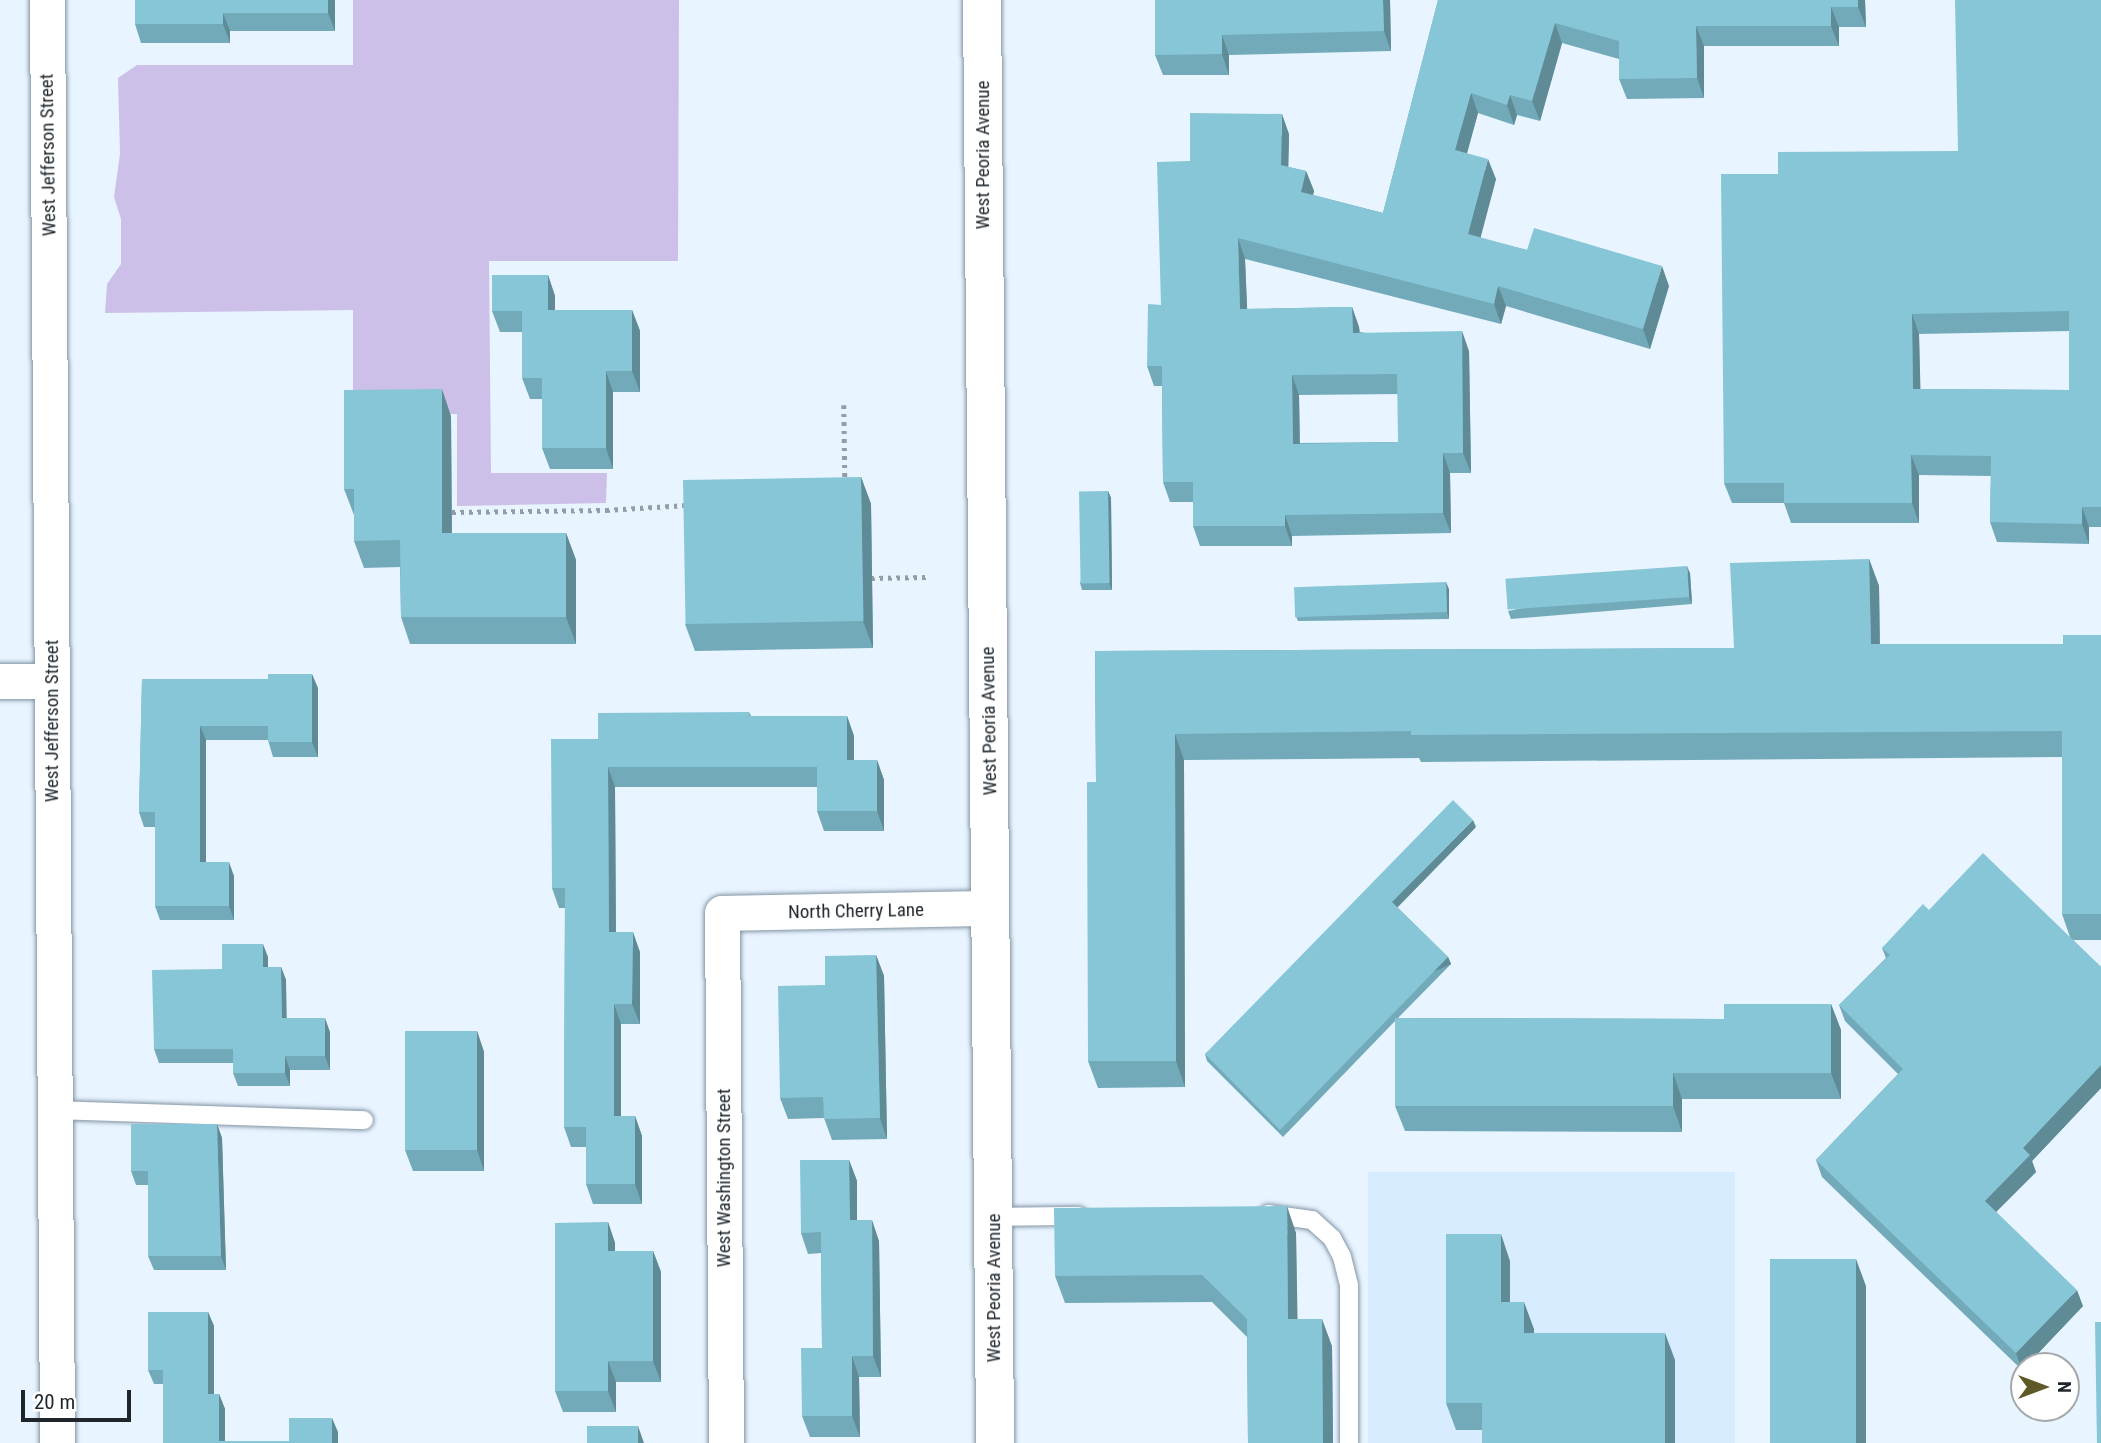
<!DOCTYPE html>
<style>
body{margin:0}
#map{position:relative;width:2101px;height:1443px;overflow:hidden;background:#e8f4ff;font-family:"Roboto Condensed",sans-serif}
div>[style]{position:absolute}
.built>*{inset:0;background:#d7ecff;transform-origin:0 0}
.green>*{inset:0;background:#cdc0e8}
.path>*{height:4.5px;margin-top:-2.25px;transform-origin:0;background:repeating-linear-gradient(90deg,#929da6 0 3.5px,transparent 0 8.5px)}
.roads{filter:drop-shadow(0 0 2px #8395a5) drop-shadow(0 0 2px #8395a5)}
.service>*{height:18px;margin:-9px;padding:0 9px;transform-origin:9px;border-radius:9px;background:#fff}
.minor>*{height:35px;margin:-17.5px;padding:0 17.5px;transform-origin:17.5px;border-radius:17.5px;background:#fff}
.primary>*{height:38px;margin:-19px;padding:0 19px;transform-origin:19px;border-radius:19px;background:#fff}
.wall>*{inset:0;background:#73aab9}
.shaded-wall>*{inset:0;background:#5e8b96;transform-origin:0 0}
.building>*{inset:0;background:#86c6d7;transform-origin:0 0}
span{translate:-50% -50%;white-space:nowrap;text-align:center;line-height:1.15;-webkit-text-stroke:6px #fff;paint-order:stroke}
.street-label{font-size:19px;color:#1e262c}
.north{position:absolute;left:2010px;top:1352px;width:70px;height:70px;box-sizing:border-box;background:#fff;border:2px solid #a5a8ab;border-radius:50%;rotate:90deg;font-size:19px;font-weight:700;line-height:28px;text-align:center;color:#1e262c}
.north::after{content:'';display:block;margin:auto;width:24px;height:32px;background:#5e5926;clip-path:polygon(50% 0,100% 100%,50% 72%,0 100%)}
.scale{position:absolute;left:21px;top:1390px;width:110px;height:32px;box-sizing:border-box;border:4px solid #1e262c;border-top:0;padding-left:9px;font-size:21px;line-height:24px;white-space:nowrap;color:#1e262c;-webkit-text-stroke:5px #fff;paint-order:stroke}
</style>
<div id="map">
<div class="built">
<div style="left:1368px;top:1172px;width:367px;height:271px"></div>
</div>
<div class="green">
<div style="clip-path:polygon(353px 0,679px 0,678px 261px,489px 261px,491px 473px,607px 473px,606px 503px,457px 506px,457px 414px,353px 414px,353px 310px,105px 313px,107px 284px,121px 264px,121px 219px,114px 197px,120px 154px,118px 78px,137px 65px,353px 65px)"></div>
</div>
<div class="path">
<div style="left:844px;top:405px;width:76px;rotate:89.2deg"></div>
<div style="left:452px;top:512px;width:154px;rotate:-0.7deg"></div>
<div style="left:606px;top:510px;width:81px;rotate:-3.5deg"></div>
<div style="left:871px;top:578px;width:57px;rotate:-1deg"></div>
</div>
<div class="roads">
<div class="service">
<div style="left:55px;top:1110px;width:309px;rotate:1.9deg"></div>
<div style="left:1268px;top:1214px;width:44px;rotate:7.8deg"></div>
<div style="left:1312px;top:1220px;width:27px;rotate:42deg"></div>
<div style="left:1332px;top:1238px;width:21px;rotate:62deg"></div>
<div style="left:1342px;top:1257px;width:29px;rotate:76deg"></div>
<div style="left:1349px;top:1285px;width:158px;rotate:90deg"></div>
<div style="left:994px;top:1217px;width:85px;rotate:-0.7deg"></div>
</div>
<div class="minor">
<div style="left:47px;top:0;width:1443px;rotate:89.6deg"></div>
<div style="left:0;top:681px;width:52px"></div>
<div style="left:726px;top:1443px;width:530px;rotate:-90.43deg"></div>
<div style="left:722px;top:913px;width:269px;rotate:-1.1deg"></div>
</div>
<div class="primary">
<div style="left:982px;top:0;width:1443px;rotate:89.48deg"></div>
</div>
</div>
<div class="wall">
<div style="clip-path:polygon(135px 0,335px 0,335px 31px,230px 31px,230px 43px,141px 43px,135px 24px)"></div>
<div style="clip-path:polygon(1155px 0,1390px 0,1391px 51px,1229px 55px,1229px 75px,1163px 75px,1155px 55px)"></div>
<div style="clip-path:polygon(evenodd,1438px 0,1865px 0,1866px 27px,1839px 27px,1839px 46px,1704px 46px,1704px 98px,1627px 99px,1619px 79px,1619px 59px,1562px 43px,1540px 121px,1517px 115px,1514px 125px,1478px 113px,1467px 154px,1496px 179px,1480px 238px,1669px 286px,1650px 349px,1506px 306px,1501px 324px,1245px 259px,1247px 309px,1352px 307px,1359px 327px,1360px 332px,1469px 351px,1471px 473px,1450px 473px,1451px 533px,1292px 536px,1292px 546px,1200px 546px,1193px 526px,1193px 502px,1170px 502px,1163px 482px,1162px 386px,1154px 386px,1147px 366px,1161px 305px,1190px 161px,1289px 134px,1288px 167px,1306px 171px,1314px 191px,1313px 195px,1383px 213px,1438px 0,1398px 394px,1398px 442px,1300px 443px,1299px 395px,1398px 394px)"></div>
<div style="clip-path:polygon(evenodd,2101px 0,2101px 527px,2089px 527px,2089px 544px,1997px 542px,1990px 522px,1991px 476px,1919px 475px,1919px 523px,1791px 523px,1784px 503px,1732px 503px,1724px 483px,1778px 174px,1958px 151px,2101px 0,2069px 331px,2069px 390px,1920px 389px,1919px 334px,2069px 331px)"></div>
<div style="clip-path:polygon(548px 275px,555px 296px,555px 310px,632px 310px,640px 331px,640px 392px,613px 392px,613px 469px,550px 469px,542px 448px,542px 399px,530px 399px,522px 378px,522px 332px,500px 332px,492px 311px)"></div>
<div style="clip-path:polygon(451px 416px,452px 533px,566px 533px,576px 560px,576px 644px,410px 644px,401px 617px,400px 567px,364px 568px,354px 541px,354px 515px,344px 489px)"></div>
<div style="clip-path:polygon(861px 477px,871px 504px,873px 648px,695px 651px,685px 624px)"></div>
<div style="clip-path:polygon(1108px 491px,1111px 498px,1112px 590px,1082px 590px,1080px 583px)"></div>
<div style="clip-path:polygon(1869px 559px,1879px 586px,1880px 644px,2063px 644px,2101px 635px,2101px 940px,2073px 940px,2101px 967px,2101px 1088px,2032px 1161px,2036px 1172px,1996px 1212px,2083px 1306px,2026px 1366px,2024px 1366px,2022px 1370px,1822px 1177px,1816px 1160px,1898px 1074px,1845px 1021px,1839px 1005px,1886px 958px,1882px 948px,1929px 910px,2070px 937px,2062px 914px,2062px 757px,1421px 762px,1419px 758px,1184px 760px,1185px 1087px,1098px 1088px,1088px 1061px,1096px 782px,1095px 651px,1734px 648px)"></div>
<div style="clip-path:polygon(1690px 573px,1692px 604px,1511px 619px,1508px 611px)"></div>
<div style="clip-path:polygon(1449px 589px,1449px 619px,1298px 621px,1295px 614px)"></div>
<div style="clip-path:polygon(142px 679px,318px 688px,318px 757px,273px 757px,268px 740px,206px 740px,206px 862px,234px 876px,234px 920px,160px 920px,155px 906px,155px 827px,144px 827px,139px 812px)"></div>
<div style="clip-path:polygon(749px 712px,751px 716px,847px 716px,854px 736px,854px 760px,877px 760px,884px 780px,884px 831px,824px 831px,817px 811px,817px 787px,615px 787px,616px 932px,640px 952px,640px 1024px,621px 1024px,621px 1116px,635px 1116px,642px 1136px,642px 1204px,593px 1204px,586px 1184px,586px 1147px,571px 1147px,564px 1127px,565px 908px,559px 908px,552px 888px,598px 739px)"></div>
<div style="clip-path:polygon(1476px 827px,1397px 907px,1448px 957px,1451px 964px,1398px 1018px,1724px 1019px,1831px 1004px,1841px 1030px,1841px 1099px,1682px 1099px,1682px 1132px,1405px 1131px,1395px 1106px,1395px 1021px,1283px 1137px,1207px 1061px,1205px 1054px)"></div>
<div style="clip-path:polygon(876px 955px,884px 976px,887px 1139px,832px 1140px,824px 1118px,788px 1119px,780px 1098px,825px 985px)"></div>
<div style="clip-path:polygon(268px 957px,268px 967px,281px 967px,286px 980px,286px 1018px,330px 1032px,330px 1070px,290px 1070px,290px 1086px,238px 1086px,233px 1073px,233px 1063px,159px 1063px,154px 1049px,222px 969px)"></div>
<div style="clip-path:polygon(477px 1031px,484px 1052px,484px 1171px,413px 1171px,405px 1150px)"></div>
<div style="clip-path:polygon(217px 1124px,222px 1138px,226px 1270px,154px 1270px,148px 1256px,148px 1185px,136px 1185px,131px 1171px)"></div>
<div style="clip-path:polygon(849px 1160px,857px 1181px,857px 1220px,879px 1241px,881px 1377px,859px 1377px,860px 1437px,810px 1437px,802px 1416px,822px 1348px,821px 1253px,808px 1254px,801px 1233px)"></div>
<div style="clip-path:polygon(608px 1222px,615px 1243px,615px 1251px,653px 1251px,661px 1272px,661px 1382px,616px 1382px,616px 1412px,563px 1412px,555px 1391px)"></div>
<div style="clip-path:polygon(1296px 1233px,1297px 1319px,1332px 1346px,1333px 1443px,1248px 1443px,1247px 1337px,1212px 1302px,1065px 1303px,1055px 1276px)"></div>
<div style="clip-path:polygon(1510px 1261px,1510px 1302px,1534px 1329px,1534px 1333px,1675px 1360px,1675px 1443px,1482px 1430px,1456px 1430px,1446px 1403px)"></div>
<div style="clip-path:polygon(208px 1312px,214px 1326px,214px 1394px,219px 1394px,225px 1409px,225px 1441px,289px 1441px,338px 1432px,338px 1443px,163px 1443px,163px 1384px,154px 1384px,148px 1370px)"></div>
</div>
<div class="shaded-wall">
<div style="clip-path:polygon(328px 0,335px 0,335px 31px,328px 13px)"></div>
<div style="clip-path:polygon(1383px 0,1390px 0,1391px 51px,1384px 31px)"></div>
<div style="clip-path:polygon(1858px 0,1865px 0,1866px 27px,1858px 7px)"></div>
<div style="clip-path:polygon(1831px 7px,1839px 27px,1839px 46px,1831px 26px)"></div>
<div style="clip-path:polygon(223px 13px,230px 31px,230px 43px,223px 24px)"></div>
<div style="clip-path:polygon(1555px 23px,1562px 43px,1540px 121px,1532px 101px)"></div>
<div style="clip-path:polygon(1696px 26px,1704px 46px,1704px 98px,1697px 78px)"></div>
<div style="clip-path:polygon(1222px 35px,1229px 55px,1229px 75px,1222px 54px)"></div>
<div style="clip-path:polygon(1471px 93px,1478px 113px,1462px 170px,1455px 150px)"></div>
<div style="clip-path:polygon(1510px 95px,1517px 115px,1514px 125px,1507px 105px)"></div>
<div style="clip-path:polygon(1282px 114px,1289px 134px,1288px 185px,1281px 165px)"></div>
<div style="clip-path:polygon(1488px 159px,1496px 179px,1476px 255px,1468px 234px)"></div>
<div style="clip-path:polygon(1306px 171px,1314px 191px,1308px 212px,1301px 192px)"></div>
<div style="clip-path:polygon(1238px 238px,1245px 259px,1248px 329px,1240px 309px)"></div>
<div style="clip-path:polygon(1662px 266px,1669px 286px,1650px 349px,1643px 329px)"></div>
<div style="clip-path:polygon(548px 275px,555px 296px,555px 331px,548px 310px)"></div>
<div style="clip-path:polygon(1498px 286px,1506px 306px,1501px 324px,1494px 304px)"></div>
<div style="clip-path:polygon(1352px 307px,1359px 327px,1360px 353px,1353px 333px)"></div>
<div style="clip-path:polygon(632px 310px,640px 331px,640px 392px,632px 371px)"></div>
<div style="clip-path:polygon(1912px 314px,1919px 334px,1921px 409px,1913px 389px)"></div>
<div style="clip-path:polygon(1462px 331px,1469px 351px,1471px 473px,1463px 453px)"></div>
<div style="clip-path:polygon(606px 371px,613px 392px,613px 469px,606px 448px)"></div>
<div style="clip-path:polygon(1292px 375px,1299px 395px,1300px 464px,1293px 444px)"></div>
<div style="clip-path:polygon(442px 389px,451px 416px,452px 560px,442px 533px)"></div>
<div style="clip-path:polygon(1443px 453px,1450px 473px,1451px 533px,1443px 513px)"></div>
<div style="clip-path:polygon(1911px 455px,1919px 475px,1919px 523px,1912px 503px)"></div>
<div style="clip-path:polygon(861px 477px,871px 504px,873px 648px,863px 621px)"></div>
<div style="clip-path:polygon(1108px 491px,1111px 498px,1112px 590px,1109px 583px)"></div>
<div style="clip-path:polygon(2082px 507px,2089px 527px,2089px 544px,2082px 524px)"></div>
<div style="clip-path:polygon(1285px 515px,1292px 536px,1292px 546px,1285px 526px)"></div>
<div style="clip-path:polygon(566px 533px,576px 560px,576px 644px,566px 617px)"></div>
<div style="clip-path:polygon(1869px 559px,1879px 586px,1880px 670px,1871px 644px)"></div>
<div style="clip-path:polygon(1687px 566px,1690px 573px,1692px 604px,1689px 597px)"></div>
<div style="clip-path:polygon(1446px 582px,1449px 589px,1449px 619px,1447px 612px)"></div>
<div style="clip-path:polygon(312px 674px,318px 688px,318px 757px,312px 742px)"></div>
<div style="clip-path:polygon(847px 716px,854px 736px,854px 780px,847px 760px)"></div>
<div style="clip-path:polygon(200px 726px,206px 740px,206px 876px,200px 862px)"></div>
<div style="clip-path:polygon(1175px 734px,1184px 760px,1185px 1087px,1176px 1061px)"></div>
<div style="clip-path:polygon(877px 760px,884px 780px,884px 831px,877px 811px)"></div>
<div style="clip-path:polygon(608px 767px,615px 787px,616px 952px,609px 932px)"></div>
<div style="clip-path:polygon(1473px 820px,1476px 827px,1395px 910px,1392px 902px)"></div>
<div style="clip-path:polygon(229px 862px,234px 876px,234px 920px,229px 906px)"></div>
<div style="clip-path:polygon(633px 932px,640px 952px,640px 1024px,632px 1004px)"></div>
<div style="clip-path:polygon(263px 944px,268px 957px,268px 980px,263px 967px)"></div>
<div style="clip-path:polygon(876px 955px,884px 976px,887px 1139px,880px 1118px)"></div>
<div style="left:1448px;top:957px;width:8px;height:241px;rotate:67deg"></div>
<div style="clip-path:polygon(281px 967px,286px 980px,287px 1032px,282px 1018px)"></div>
<div style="clip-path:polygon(614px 1004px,621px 1024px,621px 1135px,614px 1116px)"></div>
<div style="clip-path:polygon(1831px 1004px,1841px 1030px,1841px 1099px,1831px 1073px)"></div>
<div style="clip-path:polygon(325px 1018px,330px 1032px,330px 1070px,325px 1056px)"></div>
<div style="clip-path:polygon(477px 1031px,484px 1052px,484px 1171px,477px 1150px)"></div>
<div style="clip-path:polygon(285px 1056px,290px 1070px,290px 1086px,285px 1073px)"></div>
<div style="clip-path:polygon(2101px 1065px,2101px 1088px,2032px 1161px,2036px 1172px,1990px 1218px,1985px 1201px,2023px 1148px)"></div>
<div style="clip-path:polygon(1673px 1073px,1682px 1099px,1682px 1132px,1673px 1106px)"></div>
<div style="clip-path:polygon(635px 1116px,642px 1136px,642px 1204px,635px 1184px)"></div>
<div style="clip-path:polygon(217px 1124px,222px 1138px,226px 1270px,221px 1256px)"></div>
<div style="clip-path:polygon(849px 1160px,857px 1181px,857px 1241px,850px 1220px)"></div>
<div style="clip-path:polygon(1287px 1206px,1296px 1233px,1298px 1346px,1288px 1319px)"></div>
<div style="clip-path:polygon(872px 1220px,879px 1241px,881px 1377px,873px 1356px)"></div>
<div style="clip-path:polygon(608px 1222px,615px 1243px,615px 1272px,608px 1251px)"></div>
<div style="clip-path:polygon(1501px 1234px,1510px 1261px,1510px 1329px,1501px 1302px)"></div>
<div style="clip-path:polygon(653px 1251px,661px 1272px,661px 1382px,653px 1361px)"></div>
<div style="clip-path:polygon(1856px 1259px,1866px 1286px,1866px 1443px,1856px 1443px)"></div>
<div style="clip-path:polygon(2077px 1290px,2083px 1306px,2026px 1366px,2024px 1366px,2022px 1370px,2016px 1353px)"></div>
<div style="clip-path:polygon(1524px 1302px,1534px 1329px,1534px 1360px,1524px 1333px)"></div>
<div style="clip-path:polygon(208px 1312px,214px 1326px,214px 1409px,208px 1394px)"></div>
<div style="clip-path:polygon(1322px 1319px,1332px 1346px,1333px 1443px,1323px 1443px)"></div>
<div style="clip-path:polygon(1665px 1333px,1675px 1360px,1675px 1443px,1665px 1443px)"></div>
<div style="clip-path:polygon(852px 1356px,859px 1377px,860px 1437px,852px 1416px)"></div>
<div style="clip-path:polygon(608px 1361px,616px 1382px,616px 1412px,608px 1391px)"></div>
<div style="clip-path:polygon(219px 1394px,225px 1409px,225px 1443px,219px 1441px)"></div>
<div style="clip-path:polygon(332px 1418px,338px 1432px,338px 1443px,332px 1443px)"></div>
<div style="clip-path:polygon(638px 1426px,644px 1443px,638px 1443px)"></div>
</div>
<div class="building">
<div style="clip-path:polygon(135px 0,328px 0,328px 13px,223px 13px,223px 24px,135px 24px)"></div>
<div style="clip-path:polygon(1155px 0,1383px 0,1384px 31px,1222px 35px,1222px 54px,1155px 55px)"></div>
<div style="clip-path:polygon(evenodd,1438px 0,1858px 0,1858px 7px,1831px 7px,1831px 26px,1696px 26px,1697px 78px,1619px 79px,1619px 41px,1555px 23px,1532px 101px,1510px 95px,1507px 105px,1471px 93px,1455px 150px,1488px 159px,1468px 234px,1527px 250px,1534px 228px,1662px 266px,1643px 329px,1498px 286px,1494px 304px,1238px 238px,1240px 309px,1352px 307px,1353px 333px,1462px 331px,1463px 453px,1443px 453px,1443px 513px,1285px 515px,1285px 526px,1193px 526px,1193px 482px,1163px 482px,1162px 366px,1147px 366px,1148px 304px,1161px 305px,1157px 162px,1190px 161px,1190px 113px,1282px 114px,1281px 165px,1306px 171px,1301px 192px,1383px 213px,1438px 0,1397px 374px,1398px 442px,1293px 444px,1292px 375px,1397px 374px)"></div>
<div style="clip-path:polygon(evenodd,1955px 0,2101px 0,2101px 507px,2082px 507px,2082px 524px,1990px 522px,1991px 456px,1911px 455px,1912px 503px,1784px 503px,1784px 483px,1724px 483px,1721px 174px,1778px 174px,1778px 152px,1958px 151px,1955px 0,2069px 311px,2069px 390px,1913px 389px,1912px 314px,2069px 311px)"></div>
<div style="clip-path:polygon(492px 275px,548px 275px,548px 310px,632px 310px,632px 371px,606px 371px,606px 448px,542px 448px,542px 378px,522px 378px,522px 311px,492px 311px)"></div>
<div style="clip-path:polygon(442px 389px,442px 533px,566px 533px,566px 617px,401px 617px,400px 540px,354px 541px,354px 489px,344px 489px,344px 390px)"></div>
<div style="left:861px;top:477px;width:144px;height:178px;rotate:89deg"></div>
<div style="left:1108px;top:491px;width:92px;height:29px;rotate:89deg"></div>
<div style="clip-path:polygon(1869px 559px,1871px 644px,2063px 644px,2063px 635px,2101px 635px,2101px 914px,2062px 914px,2062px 731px,1411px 735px,1411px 731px,1175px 734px,1176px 1061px,1088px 1061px,1087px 782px,1096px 782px,1095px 651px,1734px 648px,1730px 563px)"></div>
<div style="left:1687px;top:566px;width:31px;height:182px;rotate:86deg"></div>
<div style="left:1446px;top:582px;width:30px;height:152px;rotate:88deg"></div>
<div style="clip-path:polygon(268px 674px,312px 674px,312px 742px,268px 742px,268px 726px,200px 726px,200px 862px,229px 862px,229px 906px,155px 906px,155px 812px,139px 812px,142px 679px,268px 679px)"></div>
<div style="clip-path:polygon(749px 712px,749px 716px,847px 716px,847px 760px,877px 760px,877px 811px,817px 811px,817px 767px,608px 767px,609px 932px,633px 932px,632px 1004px,614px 1004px,614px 1116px,635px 1116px,635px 1184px,586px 1184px,586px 1127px,564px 1127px,565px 888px,552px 888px,551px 739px,598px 739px,598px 713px)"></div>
<div style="clip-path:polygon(1453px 800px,1473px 820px,1392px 902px,1448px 957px,1280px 1130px,1205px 1054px)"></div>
<div style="clip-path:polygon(1983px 853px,2101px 967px,2101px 1065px,2023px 1148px,2030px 1155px,1985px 1201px,2077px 1290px,2016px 1353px,1816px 1160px,1903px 1069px,1839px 1005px,1890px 955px,1882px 948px,1923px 904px,1929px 910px)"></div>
<div style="clip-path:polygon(222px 944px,263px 944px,263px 967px,281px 967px,282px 1018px,325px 1018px,325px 1056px,285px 1056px,285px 1073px,233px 1073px,233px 1049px,154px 1049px,152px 970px,222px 969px)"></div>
<div style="clip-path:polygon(876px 955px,880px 1118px,824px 1119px,823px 1097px,780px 1098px,778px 986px,825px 985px,825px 956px)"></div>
<div style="clip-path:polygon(1724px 1004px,1831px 1004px,1831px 1073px,1673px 1073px,1673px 1106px,1395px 1106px,1395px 1018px,1724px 1019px)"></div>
<div style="left:405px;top:1031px;width:72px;height:119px"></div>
<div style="clip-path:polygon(131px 1124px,217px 1124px,221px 1256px,148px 1256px,148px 1171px,131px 1171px)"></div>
<div style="clip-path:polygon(800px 1160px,849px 1160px,850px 1220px,872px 1220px,873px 1356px,852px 1356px,852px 1416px,802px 1416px,801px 1348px,822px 1348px,821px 1232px,801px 1233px)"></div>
<div style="clip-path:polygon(1287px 1206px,1288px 1319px,1322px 1319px,1323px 1443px,1248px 1443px,1247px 1319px,1202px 1275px,1055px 1276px,1054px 1208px)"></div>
<div style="clip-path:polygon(608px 1222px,608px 1251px,653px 1251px,653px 1361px,608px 1361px,608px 1391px,555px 1391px,555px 1223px)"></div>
<div style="clip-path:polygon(1446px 1234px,1501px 1234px,1501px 1302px,1524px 1302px,1524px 1333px,1665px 1333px,1665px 1443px,1482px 1443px,1482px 1403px,1446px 1403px)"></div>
<div style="left:1770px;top:1259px;width:86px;height:184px"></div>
<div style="clip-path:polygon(148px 1312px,208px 1312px,208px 1394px,219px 1394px,219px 1441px,289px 1441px,289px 1418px,332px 1418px,332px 1443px,163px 1443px,163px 1370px,148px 1370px)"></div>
<div style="clip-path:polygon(2095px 1322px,2101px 1322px,2101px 1443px,2097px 1443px)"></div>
<div style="left:587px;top:1426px;width:51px;height:17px"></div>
</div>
<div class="street-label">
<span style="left:48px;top:155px;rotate:-91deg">West Jefferson Street</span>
<span style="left:983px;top:155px;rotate:-90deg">West Peoria Avenue</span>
<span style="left:52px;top:721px;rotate:-90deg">West Jefferson Street</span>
<span style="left:989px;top:721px;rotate:-91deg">West Peoria Avenue</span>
<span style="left:856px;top:911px;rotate:-1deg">North Cherry Lane</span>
<span style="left:724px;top:1178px;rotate:-90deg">West Washington Street</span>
<span style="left:994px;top:1288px;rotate:-90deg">West Peoria Avenue</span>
</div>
<div class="north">N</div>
<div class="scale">20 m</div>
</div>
